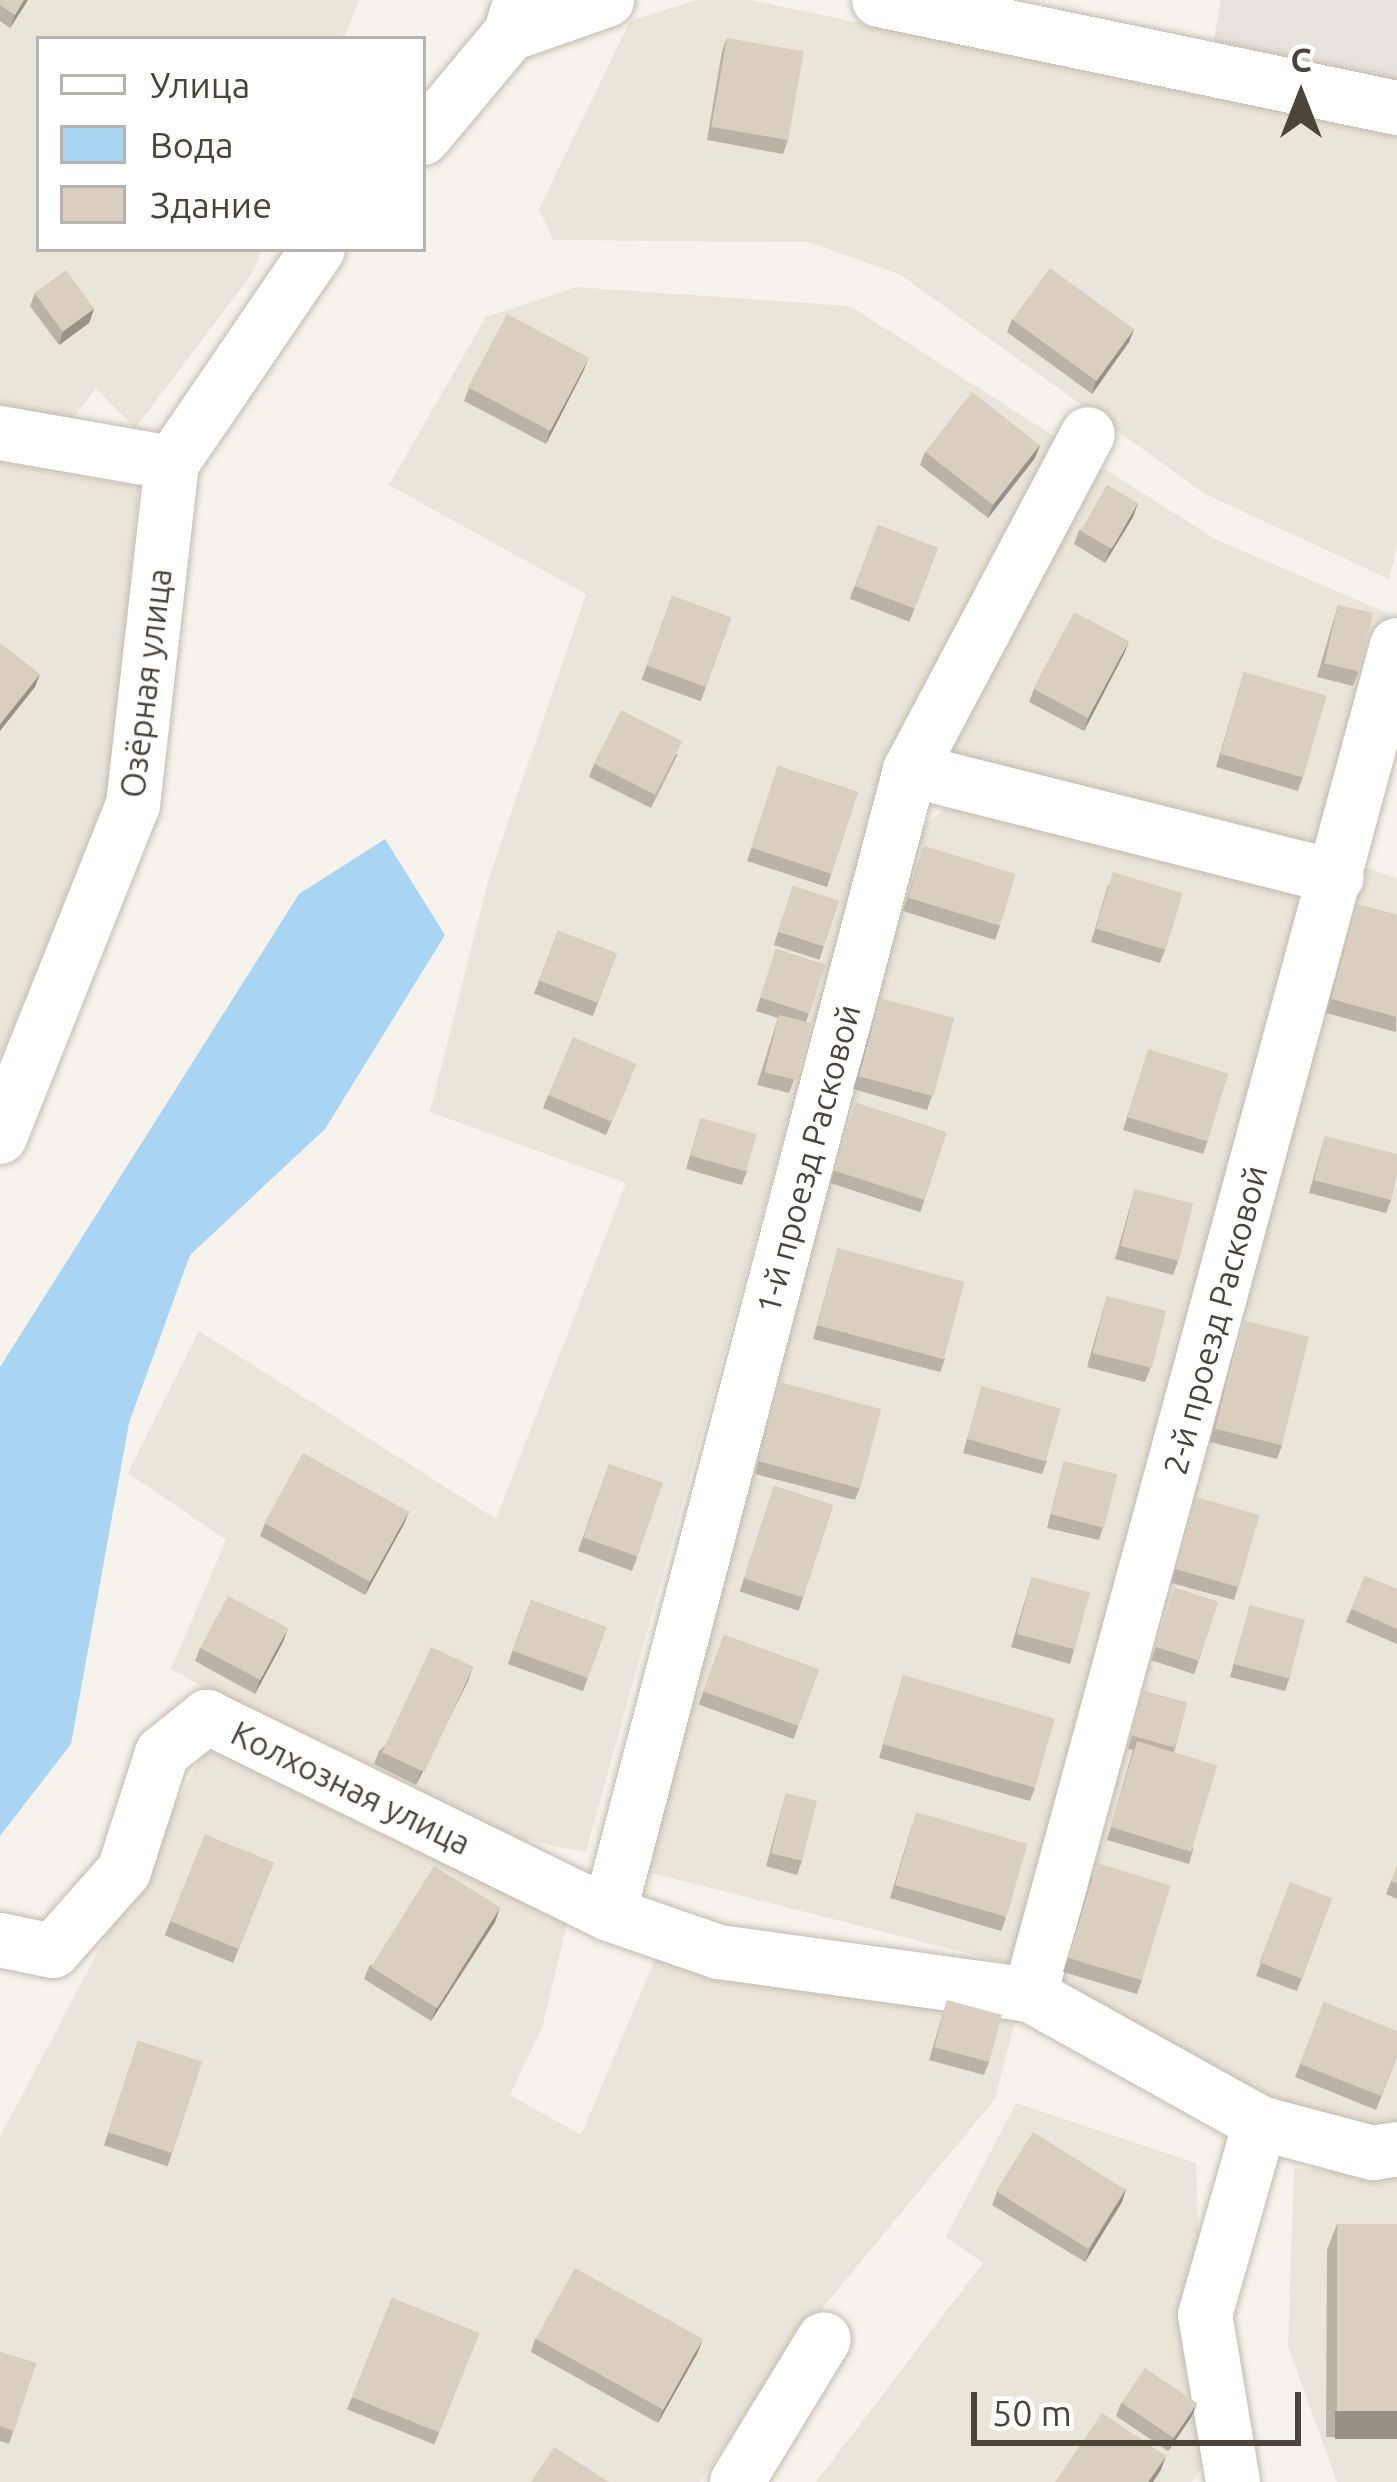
<!DOCTYPE html>
<meta charset="utf-8">
<style>
body{margin:0}
#map{position:relative;width:1397px;height:2482px;overflow:hidden;background:#f6f3ec;font-family:Ubuntu,sans-serif}
div>[style]{position:absolute}
.residential>*{inset:0;background:#eae5da}
.industrial>*{inset:0;background:#e6e2dd}
.water>*{inset:0;background:#a9d4f2}
.roads{filter:drop-shadow(0 0 3px #c2bbae) drop-shadow(0 0 3px #c2bbae)}
.minor>*{height:54px;margin:-27px;padding:0 27px;transform-origin:27px;border-radius:27px;background:#fff}
.wall>*{inset:0;background:#bab2a6;transform-origin:0 0}
.shaded-wall>*{inset:0;background:#979187;transform-origin:0 0}
.building>*{inset:0;background:#d8cfc1;transform-origin:0 0}
span{translate:-50% -50%;white-space:nowrap;text-align:center;line-height:1.15;-webkit-text-stroke:9px #fff;paint-order:stroke}
.street-label{font-size:33px;color:#4b4439}
.legend{position:absolute;left:36px;top:36px;width:390px;height:216px;box-sizing:border-box;background:#fff;border:3px solid #b7b4b0;margin:0;padding:15px 21px;list-style:none;font-size:36px;color:#4b4439}
.legend li{display:flex;align-items:center;gap:24px;height:60px}
.legend b{width:60px;border:3px solid #b7b4b0}
.north{position:absolute;left:1241px;top:36px;width:120px;height:120px;-webkit-text-stroke:9px #fff;paint-order:stroke;rotate:0deg;font-size:33px;font-weight:700;line-height:48px;text-align:center;color:#4b4439}
.north::after{content:'';display:block;margin:auto;width:42px;height:54px;background:#4b4439;clip-path:polygon(50% 0,100% 100%,50% 72%,0 100%)}
.scale{position:absolute;left:971px;top:2392px;width:330px;height:54px;box-sizing:border-box;border:6px solid #4b4439;border-top:0;padding-left:15px;font-size:36px;line-height:42px;white-space:nowrap;color:#4b4439;-webkit-text-stroke:9px #fff;paint-order:stroke}
</style>
<div id="map">
<div class="residential">
<div style="clip-path:polygon(0 0,359px 0,344px 39px,39px 39px,39px 249px,262px 249px,252px 274px,135px 428px,96px 388px,69px 423px,0 409px)"></div>
<div style="clip-path:polygon(696px 0,750px 0,1397px 134px,1397px 546px,1389px 579px,1205px 494px,901px 275px,809px 242px,553px 240px,539px 209px,630px 21px)"></div>
<div style="clip-path:polygon(576px 287px,850px 306px,1057px 438px,889px 757px,586px 1852px,447px 1825px,171px 1669px,226px 1540px,128px 1473px,199px 1331px,496px 1519px,626px 1183px,430px 1112px,488px 881px,586px 594px,389px 485px,486px 317px)"></div>
<div style="clip-path:polygon(1092px 461px,1215px 539px,1390px 614px,1329px 855px,940px 752px)"></div>
<div style="clip-path:polygon(0 462px,139px 486px,110px 804px,0 1057px)"></div>
<div style="clip-path:polygon(954px 802px,1316px 894px,1014px 1965px,636px 1869px,911px 835px)"></div>
<div style="clip-path:polygon(1354px 864px,1397px 878px,1397px 2122px,1334px 2128px,1051px 1987px)"></div>
<div style="clip-path:polygon(209px 1742px,569px 1915px,542px 2028px,510px 2095px,581px 2135px,658px 1952px,1017px 2013px,995px 2099px,787px 2351px,700px 2482px,0 2482px,0 2137px)"></div>
<div style="clip-path:polygon(1016px 2103px,1196px 2163px,1205px 2463px,1192px 2482px,816px 2482px,983px 2263px,946px 2237px)"></div>
<div style="clip-path:polygon(1294px 2168px,1397px 2175px,1397px 2482px,1337px 2482px,1288px 2346px)"></div>
</div>
<div class="industrial">
<div style="clip-path:polygon(1221px 0,1397px 0,1397px 87px,1212px 48px)"></div>
</div>
<div class="water">
<div style="clip-path:polygon(385px 839px,445px 935px,325px 1129px,190px 1255px,129px 1423px,71px 1744px,0 1836px,0 1367px,299px 894px)"></div>
</div>
<div class="roads">
<div class="minor">
<div style="left:879px;top:0;width:529px;rotate:11.78deg"></div>
<div style="left:510px;top:34px;width:103px;rotate:-19.3deg"></div>
<div style="left:423px;top:138px;width:136px;rotate:-50.1deg"></div>
<div style="left:510px;top:34px;width:36px;rotate:-72deg"></div>
<div style="left:0;top:433px;width:175px;rotate:9.9deg"></div>
<div style="left:910px;top:770px;width:440px;rotate:14.1deg"></div>
<div style="left:0;top:1137px;width:358px;rotate:-68.2deg"></div>
<div style="left:133px;top:805px;width:344px;rotate:-83.5deg"></div>
<div style="left:172px;top:463px;width:259px;rotate:-55.7deg"></div>
<div style="left:609px;top:1914px;width:1183px;rotate:-75.26deg"></div>
<div style="left:910px;top:770px;width:380px;rotate:-62.1deg"></div>
<div style="left:0;top:1940px;width:54px;rotate:11.7deg"></div>
<div style="left:53px;top:1951px;width:107px;rotate:-48.4deg"></div>
<div style="left:124px;top:1871px;width:124px;rotate:-72.1deg"></div>
<div style="left:162px;top:1753px;width:58px;rotate:-38.7deg"></div>
<div style="left:207px;top:1717px;width:448px;rotate:26.1deg"></div>
<div style="left:609px;top:1914px;width:116px;rotate:19.1deg"></div>
<div style="left:719px;top:1952px;width:314px;rotate:7.9deg"></div>
<div style="left:1030px;top:1995px;width:263px;rotate:29.1deg"></div>
<div style="left:1030px;top:1995px;width:1399px;rotate:-74.79deg"></div>
<div style="left:737px;top:2482px;width:167px;rotate:-58.7deg"></div>
<div style="left:1233px;top:2482px;width:169px;rotate:-99.5deg"></div>
<div style="left:1205px;top:2315px;width:200px;rotate:-74deg"></div>
<div style="left:1260px;top:2123px;width:117px;rotate:14.9deg"></div>
<div style="left:1373px;top:2153px;width:24px;rotate:-9deg"></div>
</div>
</div>
<div class="wall">
<div style="clip-path:polygon(0 0,28px 0,10px 28px,0 21px)"></div>
<div style="clip-path:polygon(727px 38px,788px 140px,783px 154px,707px 140px,722px 51px)"></div>
<div style="clip-path:polygon(35px 293px,94px 309px,89px 323px,59px 345px,30px 306px)"></div>
<div style="clip-path:polygon(1012px 319px,1134px 329px,1129px 342px,1092px 394px,1007px 332px)"></div>
<div style="clip-path:polygon(584px 370px,546px 444px,464px 401px,469px 388px)"></div>
<div style="clip-path:polygon(1040px 445px,1035px 458px,988px 518px,920px 465px,925px 452px)"></div>
<div style="clip-path:polygon(1138px 503px,1133px 517px,1105px 563px,1074px 544px,1079px 530px)"></div>
<div style="left:878px;top:525px;width:64px;height:79px;rotate:21deg"></div>
<div style="left:672px;top:596px;width:63px;height:89px;rotate:20deg"></div>
<div style="clip-path:polygon(1338px 605px,1358px 673px,1353px 686px,1317px 677px)"></div>
<div style="clip-path:polygon(1124px 654px,1084px 731px,1029px 702px,1034px 689px)"></div>
<div style="clip-path:polygon(1244px 672px,1303px 777px,1298px 791px,1216px 767px)"></div>
<div style="clip-path:polygon(678px 754px,651px 808px,589px 777px,594px 764px)"></div>
<div style="left:778px;top:766px;width:84px;height:100px;rotate:18deg"></div>
<div style="clip-path:polygon(924px 846px,1000px 926px,995px 940px,903px 911px)"></div>
<div style="clip-path:polygon(1108px 885px,1165px 950px,1160px 963px,1091px 942px)"></div>
<div style="left:793px;top:886px;width:48px;height:62px;rotate:18deg"></div>
<div style="clip-path:polygon(1357px 904px,1397px 915px,1396px 1032px,1326px 1013px)"></div>
<div style="left:558px;top:931px;width:63px;height:67px;rotate:21deg"></div>
<div style="clip-path:polygon(776px 949px,825px 965px,806px 1022px,794px 1080px,789px 1093px,757px 1085px,778px 1018px,756px 1011px)"></div>
<div style="clip-path:polygon(880px 998px,932px 1096px,927px 1110px,853px 1089px)"></div>
<div style="clip-path:polygon(1144px 1063px,1208px 1140px,1203px 1154px,1123px 1130px)"></div>
<div style="clip-path:polygon(631px 1077px,606px 1135px,543px 1108px,548px 1095px)"></div>
<div style="left:856px;top:1103px;width:95px;height:84px;rotate:18deg"></div>
<div style="clip-path:polygon(701px 1118px,747px 1171px,742px 1185px,686px 1169px)"></div>
<div style="clip-path:polygon(1325px 1136px,1391px 1200px,1386px 1213px,1309px 1193px)"></div>
<div style="clip-path:polygon(1135px 1189px,1178px 1262px,1173px 1275px,1115px 1259px)"></div>
<div style="clip-path:polygon(838px 1248px,945px 1359px,940px 1372px,813px 1339px)"></div>
<div style="clip-path:polygon(1107px 1296px,1150px 1369px,1145px 1382px,1087px 1367px)"></div>
<div style="clip-path:polygon(1242px 1320px,1282px 1446px,1277px 1459px,1210px 1442px)"></div>
<div style="clip-path:polygon(780px 1382px,860px 1487px,855px 1500px,755px 1474px)"></div>
<div style="clip-path:polygon(982px 1386px,1047px 1461px,1042px 1474px,963px 1453px)"></div>
<div style="clip-path:polygon(1064px 1461px,1103px 1527px,1099px 1540px,1047px 1528px)"></div>
<div style="clip-path:polygon(609px 1464px,637px 1558px,632px 1571px,578px 1551px)"></div>
<div style="left:774px;top:1486px;width:62px;height:111px;rotate:18deg"></div>
<div style="clip-path:polygon(1196px 1497px,1238px 1587px,1234px 1600px,1171px 1583px)"></div>
<div style="clip-path:polygon(409px 1511px,404px 1524px,365px 1595px,260px 1536px,265px 1523px)"></div>
<div style="clip-path:polygon(1365px 1576px,1397px 1589px,1397px 1644px,1346px 1622px)"></div>
<div style="clip-path:polygon(1032px 1577px,1074px 1650px,1070px 1664px,1011px 1647px)"></div>
<div style="left:1175px;top:1588px;width:45px;height:76px;rotate:18deg"></div>
<div style="left:531px;top:1600px;width:80px;height:68px;rotate:20deg"></div>
<div style="clip-path:polygon(1250px 1605px,1290px 1677px,1285px 1691px,1230px 1677px)"></div>
<div style="left:724px;top:1635px;width:101px;height:74px;rotate:20deg"></div>
<div style="clip-path:polygon(283px 1642px,255px 1694px,195px 1661px,200px 1648px)"></div>
<div style="clip-path:polygon(473px 1667px,416px 1785px,374px 1764px,379px 1751px)"></div>
<div style="clip-path:polygon(903px 1675px,1035px 1788px,1030px 1801px,879px 1758px)"></div>
<div style="clip-path:polygon(1144px 1691px,1187px 1703px,1174px 1752px,1193px 1850px,1189px 1864px,1107px 1840px,1133px 1750px,1128px 1749px)"></div>
<div style="clip-path:polygon(786px 1793px,802px 1861px,797px 1875px,766px 1866px)"></div>
<div style="clip-path:polygon(912px 1825px,1006px 1918px,1001px 1931px,890px 1898px)"></div>
<div style="left:205px;top:1835px;width:74px;height:108px;rotate:22deg"></div>
<div style="clip-path:polygon(1397px 1866px,1397px 1899px,1386px 1894px)"></div>
<div style="clip-path:polygon(1092px 1876px,1142px 1980px,1137px 1994px,1063px 1972px)"></div>
<div style="clip-path:polygon(1332px 1898px,1297px 1991px,1256px 1976px,1261px 1963px)"></div>
<div style="clip-path:polygon(495px 1922px,431px 2021px,364px 1979px,369px 1966px)"></div>
<div style="clip-path:polygon(947px 2000px,989px 2062px,984px 2075px,929px 2060px)"></div>
<div style="clip-path:polygon(1324px 2002px,1397px 2057px,1376px 2110px,1295px 2077px)"></div>
<div style="left:138px;top:2041px;width:67px;height:110px;rotate:18deg"></div>
<div style="clip-path:polygon(1126px 2189px,1122px 2202px,1085px 2262px,992px 2205px,997px 2192px)"></div>
<div style="clip-path:polygon(1337px 2224px,1397px 2437px,1326px 2437px,1327px 2250px)"></div>
<div style="left:392px;top:2298px;width:94px;height:120px;rotate:22deg"></div>
<div style="clip-path:polygon(535px 2339px,698px 2352px,658px 2423px,531px 2352px)"></div>
<div style="clip-path:polygon(0 2352px,36px 2363px,9px 2444px,0 2441px)"></div>
<div style="clip-path:polygon(1121px 2403px,1197px 2403px,1192px 2416px,1168px 2451px,1116px 2416px)"></div>
</div>
<div class="shaded-wall">
<div style="clip-path:polygon(24px 0,28px 0,10px 28px,15px 15px)"></div>
<div style="clip-path:polygon(94px 309px,89px 323px,59px 345px,63px 331px)"></div>
<div style="clip-path:polygon(1134px 329px,1129px 342px,1092px 394px,1096px 380px)"></div>
<div style="clip-path:polygon(589px 357px,584px 370px,546px 444px,550px 430px)"></div>
<div style="clip-path:polygon(1040px 445px,1035px 458px,988px 518px,993px 505px)"></div>
<div style="clip-path:polygon(1138px 503px,1133px 517px,1105px 563px,1110px 549px)"></div>
<div style="clip-path:polygon(1129px 641px,1124px 654px,1084px 731px,1088px 718px)"></div>
<div style="clip-path:polygon(40px 674px,35px 687px,0 731px,0 724px)"></div>
<div style="clip-path:polygon(409px 1511px,404px 1524px,365px 1595px,370px 1581px)"></div>
<div style="clip-path:polygon(288px 1628px,283px 1642px,255px 1694px,260px 1680px)"></div>
<div style="clip-path:polygon(473px 1667px,468px 1681px,416px 1785px,421px 1772px)"></div>
<div style="clip-path:polygon(500px 1908px,495px 1922px,431px 2021px,436px 2008px)"></div>
<div style="clip-path:polygon(1126px 2189px,1122px 2202px,1085px 2262px,1090px 2248px)"></div>
<div style="clip-path:polygon(703px 2339px,698px 2352px,658px 2423px,663px 2409px)"></div>
<div style="clip-path:polygon(1197px 2403px,1192px 2416px,1168px 2451px,1173px 2438px)"></div>
<div style="left:1335px;top:2411px;width:62px;height:28px"></div>
<div style="clip-path:polygon(1166px 2456px,1161px 2470px,1153px 2482px,1148px 2482px)"></div>
</div>
<div class="building">
<div style="clip-path:polygon(0 0,24px 0,15px 15px,0 5px)"></div>
<div style="left:727px;top:38px;width:78px;height:90px;rotate:10deg"></div>
<div style="left:1050px;top:268px;width:104px;height:64px;rotate:36deg"></div>
<div style="left:66px;top:270px;width:48px;height:39px;rotate:54deg"></div>
<div style="left:507px;top:314px;width:93px;height:83px;rotate:28deg"></div>
<div style="left:972px;top:392px;width:86px;height:76px;rotate:38deg"></div>
<div style="left:1107px;top:485px;width:36px;height:53px;rotate:30deg"></div>
<div style="left:878px;top:525px;width:64px;height:65px;rotate:21deg"></div>
<div style="left:672px;top:596px;width:63px;height:74px;rotate:20deg"></div>
<div style="left:1338px;top:605px;width:36px;height:60px;rotate:13deg"></div>
<div style="left:1074px;top:612px;width:62px;height:87px;rotate:28deg"></div>
<div style="clip-path:polygon(0 643px,40px 674px,0 724px)"></div>
<div style="left:1244px;top:672px;width:86px;height:85px;rotate:16deg"></div>
<div style="left:621px;top:710px;width:69px;height:60px;rotate:27deg"></div>
<div style="left:778px;top:766px;width:84px;height:86px;rotate:18deg"></div>
<div style="left:924px;top:846px;width:96px;height:54px;rotate:17deg"></div>
<div style="left:1113px;top:872px;width:73px;height:59px;rotate:17deg"></div>
<div style="left:793px;top:886px;width:48px;height:48px;rotate:18deg"></div>
<div style="clip-path:polygon(1357px 904px,1397px 915px,1397px 1017px,1331px 999px)"></div>
<div style="left:558px;top:931px;width:63px;height:53px;rotate:21deg"></div>
<div style="left:776px;top:949px;width:52px;height:51px;rotate:18deg"></div>
<div style="left:880px;top:998px;width:77px;height:81px;rotate:15deg"></div>
<div style="left:779px;top:1015px;width:33px;height:59px;rotate:14deg"></div>
<div style="left:573px;top:1037px;width:69px;height:63px;rotate:23deg"></div>
<div style="left:1148px;top:1049px;width:84px;height:71px;rotate:17deg"></div>
<div style="left:856px;top:1103px;width:95px;height:71px;rotate:18deg"></div>
<div style="left:701px;top:1118px;width:58px;height:39px;rotate:16deg"></div>
<div style="clip-path:polygon(1325px 1136px,1397px 1154px,1397px 1175px,1391px 1200px,1314px 1180px)"></div>
<div style="left:1135px;top:1189px;width:60px;height:59px;rotate:14deg"></div>
<div style="left:838px;top:1248px;width:131px;height:80px;rotate:15deg"></div>
<div style="left:1107px;top:1296px;width:61px;height:59px;rotate:14deg"></div>
<div style="left:1242px;top:1320px;width:69px;height:112px;rotate:14deg"></div>
<div style="left:780px;top:1382px;width:105px;height:82px;rotate:15deg"></div>
<div style="left:982px;top:1386px;width:82px;height:55px;rotate:16deg"></div>
<div style="left:303px;top:1453px;width:121px;height:80px;rotate:29deg"></div>
<div style="left:1064px;top:1461px;width:55px;height:55px;rotate:14deg"></div>
<div style="left:609px;top:1464px;width:57px;height:78px;rotate:19deg"></div>
<div style="left:774px;top:1486px;width:62px;height:97px;rotate:18deg"></div>
<div style="left:1196px;top:1497px;width:66px;height:75px;rotate:16deg"></div>
<div style="clip-path:polygon(1365px 1576px,1397px 1589px,1397px 1629px,1351px 1609px)"></div>
<div style="left:1032px;top:1577px;width:60px;height:59px;rotate:15deg"></div>
<div style="left:1175px;top:1588px;width:45px;height:62px;rotate:18deg"></div>
<div style="left:228px;top:1596px;width:68px;height:59px;rotate:28deg"></div>
<div style="left:531px;top:1600px;width:80px;height:54px;rotate:20deg"></div>
<div style="left:1250px;top:1605px;width:57px;height:61px;rotate:15deg"></div>
<div style="left:724px;top:1635px;width:101px;height:60px;rotate:20deg"></div>
<div style="left:431px;top:1647px;width:47px;height:116px;rotate:25deg"></div>
<div style="left:903px;top:1675px;width:158px;height:72px;rotate:16deg"></div>
<div style="left:1144px;top:1691px;width:45px;height:46px;rotate:16deg"></div>
<div style="left:1137px;top:1741px;width:84px;height:90px;rotate:17deg"></div>
<div style="left:786px;top:1793px;width:32px;height:62px;rotate:14deg"></div>
<div style="left:916px;top:1812px;width:116px;height:76px;rotate:16deg"></div>
<div style="left:205px;top:1835px;width:74px;height:93px;rotate:22deg"></div>
<div style="left:1097px;top:1863px;width:77px;height:99px;rotate:17deg"></div>
<div style="left:434px;top:1866px;width:78px;height:119px;rotate:32deg"></div>
<div style="clip-path:polygon(1397px 1866px,1397px 1883px,1391px 1881px)"></div>
<div style="left:1290px;top:1882px;width:45px;height:86px;rotate:21deg"></div>
<div style="left:947px;top:2000px;width:57px;height:49px;rotate:15deg"></div>
<div style="clip-path:polygon(1324px 2002px,1397px 2031px,1397px 2056px,1381px 2096px,1300px 2064px)"></div>
<div style="left:138px;top:2041px;width:67px;height:96px;rotate:18deg"></div>
<div style="left:1033px;top:2132px;width:109px;height:70px;rotate:32deg"></div>
<div style="left:1337px;top:2224px;width:60px;height:187px"></div>
<div style="left:575px;top:2268px;width:146px;height:81px;rotate:29deg"></div>
<div style="left:392px;top:2298px;width:94px;height:107px;rotate:22deg"></div>
<div style="clip-path:polygon(0 2352px,36px 2363px,14px 2431px,0 2426px)"></div>
<div style="left:1145px;top:2368px;width:63px;height:42px;rotate:34deg"></div>
<div style="clip-path:polygon(1102px 2413px,1166px 2456px,1148px 2482px,1055px 2482px)"></div>
<div style="clip-path:polygon(554px 2447px,609px 2482px,531px 2482px)"></div>
</div>
<div class="street-label">
<span style="left:146px;top:683px;rotate:-83deg">Озёрная улица</span>
<span style="left:808px;top:1159px;rotate:-75deg">1-й проезд Расковой</span>
<span style="left:1215px;top:1320px;rotate:-75deg">2-й проезд Расковой</span>
<span style="left:351px;top:1788px;rotate:26deg">Колхозная улица</span>
</div>
<ul class="legend">
<li><b style="height:15px;background:#fff"></b>Улица</li>
<li><b style="height:33px;background:#a9d4f2"></b>Вода</li>
<li><b style="height:33px;background:#d8cfc1"></b>Здание</li>
</ul>
<div class="north">С</div>
<div class="scale">50 m</div>
</div>
